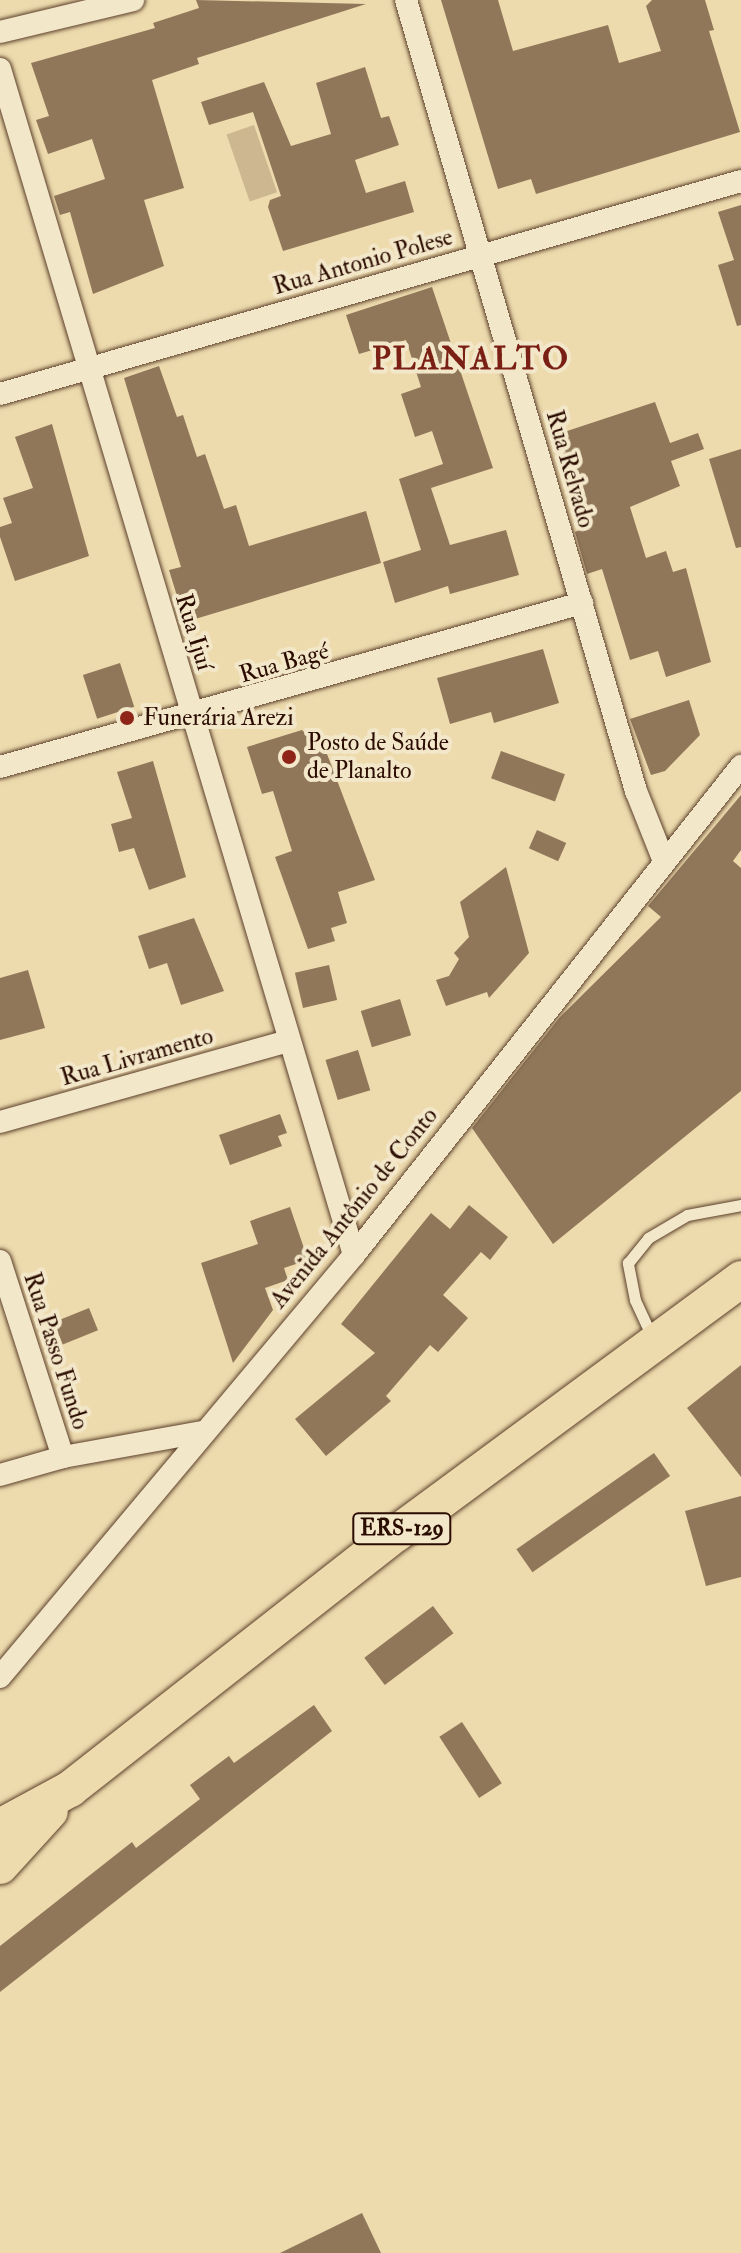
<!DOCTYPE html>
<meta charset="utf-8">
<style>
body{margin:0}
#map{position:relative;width:741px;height:2253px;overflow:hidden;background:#eddaad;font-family:"IM FELL Double Pica",serif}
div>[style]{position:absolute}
.green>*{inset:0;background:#ccb790;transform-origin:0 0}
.building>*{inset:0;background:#90775a;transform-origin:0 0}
.roads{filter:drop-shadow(0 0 2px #5c402b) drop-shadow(0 0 2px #5c402b)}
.lane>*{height:11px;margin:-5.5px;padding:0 5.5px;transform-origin:5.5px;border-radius:5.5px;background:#f3e7ca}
.street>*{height:22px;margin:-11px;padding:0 11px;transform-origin:11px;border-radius:11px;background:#f3e7ca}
.primary>*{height:36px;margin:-18px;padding:0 18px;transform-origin:18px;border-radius:18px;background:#eddaad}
.dots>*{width:22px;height:22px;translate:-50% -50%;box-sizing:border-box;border:4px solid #f3e7ca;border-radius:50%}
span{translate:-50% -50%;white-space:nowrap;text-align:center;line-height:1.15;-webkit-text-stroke:8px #f3e7ca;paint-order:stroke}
.shield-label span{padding:2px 6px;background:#f3e7ca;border:2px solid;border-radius:6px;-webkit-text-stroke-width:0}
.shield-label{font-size:22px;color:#2b0c00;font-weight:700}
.street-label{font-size:24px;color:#2b0c00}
.poi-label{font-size:24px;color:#2b0c00}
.left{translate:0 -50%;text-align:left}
.district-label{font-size:32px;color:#7a1f14;font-weight:700;letter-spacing:2px}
</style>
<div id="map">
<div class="green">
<div style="left:254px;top:125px;width:71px;height:29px;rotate:71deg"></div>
</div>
<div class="building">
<div style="clip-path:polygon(196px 0,366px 4px,197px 58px,199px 64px,152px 80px,184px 188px,144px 200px,164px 266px,93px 294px,70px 212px,60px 215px,54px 196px,105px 179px,92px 139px,48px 154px,36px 120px,49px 116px,31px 63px,155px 28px,153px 23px,199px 8px)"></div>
<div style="clip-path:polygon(441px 0,498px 0,513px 51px,608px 25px,619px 63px,661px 51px,646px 6px,652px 0,705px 0,714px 30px,709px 31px,740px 132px,536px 194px,531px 179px,498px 189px)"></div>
<div style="clip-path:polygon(365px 67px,381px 118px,389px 116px,399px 145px,355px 160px,366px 193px,405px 181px,414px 212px,283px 251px,268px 207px,270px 200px,281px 196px,253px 112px,209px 125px,201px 102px,264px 82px,291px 146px,331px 134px,316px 83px)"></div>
<div style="clip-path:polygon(741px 205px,741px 325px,737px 326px,718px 265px,734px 260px,718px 212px)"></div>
<div style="clip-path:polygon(432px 287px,493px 468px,431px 488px,450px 545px,506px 530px,519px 575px,450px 594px,448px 586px,395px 603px,383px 562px,421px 550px,399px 479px,443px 464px,432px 431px,415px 437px,401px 394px,421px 387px,406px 340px,359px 354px,346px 315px)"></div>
<div style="clip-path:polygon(159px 366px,177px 417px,183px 415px,197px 457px,205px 454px,224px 509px,236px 505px,249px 546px,366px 511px,381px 563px,185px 622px,169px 570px,181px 567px,124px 378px)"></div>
<div style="clip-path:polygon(655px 402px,670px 443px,698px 433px,704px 449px,671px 461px,680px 486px,630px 507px,646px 558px,666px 551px,673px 572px,686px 568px,711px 662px,666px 677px,658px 651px,630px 660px,602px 569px,587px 574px,575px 532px,585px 528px,558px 434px)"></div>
<div style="clip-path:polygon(52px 424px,89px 556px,15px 581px,0 537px,0 527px,12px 523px,3px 498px,33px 488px,15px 437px)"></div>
<div style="clip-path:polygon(741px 449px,741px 547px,736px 548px,709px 459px)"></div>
<div style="clip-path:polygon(543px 649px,559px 703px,494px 723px,491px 712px,450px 724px,437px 678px)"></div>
<div style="left:120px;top:663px;width:46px;height:39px;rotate:72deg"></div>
<div style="clip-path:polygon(689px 700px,700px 735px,665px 771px,651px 775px,630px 719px)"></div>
<div style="clip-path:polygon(302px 730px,308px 736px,319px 733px,375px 880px,338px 892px,347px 923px,331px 928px,335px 941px,308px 949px,275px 857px,292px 851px,273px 791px,262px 794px,247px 747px)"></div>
<div style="left:501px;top:751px;width:68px;height:29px;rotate:20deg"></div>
<div style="clip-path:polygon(153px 761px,186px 877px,149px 890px,134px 848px,119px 852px,111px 824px,132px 818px,117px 772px)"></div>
<div style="clip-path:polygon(741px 795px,741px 850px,733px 861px,741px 868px,741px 1091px,553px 1244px,472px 1128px,560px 1017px,661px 917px,648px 906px)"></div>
<div style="left:537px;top:830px;width:32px;height:20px;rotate:24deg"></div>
<div style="clip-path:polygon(506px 867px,529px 953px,489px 998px,487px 992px,446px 1006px,436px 980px,449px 976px,459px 959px,454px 953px,469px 937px,460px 902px)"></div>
<div style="clip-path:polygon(194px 918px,224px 991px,181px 1005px,167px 963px,149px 969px,138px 936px)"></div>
<div style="left:329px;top:965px;width:36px;height:35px;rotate:77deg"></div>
<div style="clip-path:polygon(28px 970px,45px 1028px,0 1040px,0 978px)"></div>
<div style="left:400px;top:999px;width:38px;height:41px;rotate:73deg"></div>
<div style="left:358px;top:1050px;width:42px;height:34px;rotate:73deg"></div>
<div style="clip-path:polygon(280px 1114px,287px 1133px,278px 1136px,282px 1146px,230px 1165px,219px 1135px)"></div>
<div style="clip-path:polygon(469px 1205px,508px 1237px,490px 1260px,481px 1252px,443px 1295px,468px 1318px,438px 1352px,430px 1345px,386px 1396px,391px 1401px,326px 1456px,295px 1419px,375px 1353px,341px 1324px,431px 1213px,450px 1229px)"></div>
<div style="clip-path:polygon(290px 1207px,308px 1260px,284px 1268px,288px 1280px,265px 1288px,273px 1310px,233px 1363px,201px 1263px,258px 1244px,250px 1221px)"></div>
<div style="left:89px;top:1308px;width:24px;height:38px;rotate:68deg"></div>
<div style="clip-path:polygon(741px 1365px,741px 1477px,687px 1408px)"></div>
<div style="left:654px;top:1453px;width:28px;height:168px;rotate:55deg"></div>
<div style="clip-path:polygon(741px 1496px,741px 1577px,706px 1586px,685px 1511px)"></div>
<div style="left:433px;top:1606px;width:34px;height:86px;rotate:53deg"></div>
<div style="clip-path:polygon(314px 1705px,332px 1731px,0 1992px,0 1946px,132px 1842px,136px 1848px,200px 1799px,190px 1785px,229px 1756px,234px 1763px)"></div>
<div style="left:462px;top:1722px;width:73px;height:27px;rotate:57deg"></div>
<div style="clip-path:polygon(362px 2213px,381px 2253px,280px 2253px)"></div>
</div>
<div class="roads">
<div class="lane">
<div style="left:653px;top:1339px;width:43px;rotate:-114.8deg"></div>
<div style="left:635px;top:1300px;width:38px;rotate:-101deg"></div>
<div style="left:628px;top:1263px;width:32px;rotate:-51deg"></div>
<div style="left:648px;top:1238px;width:45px;rotate:-30.5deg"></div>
<div style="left:687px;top:1215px;width:55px;rotate:-10.5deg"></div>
</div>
<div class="street">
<div style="left:406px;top:0;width:824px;rotate:73.79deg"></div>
<div style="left:636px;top:791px;width:73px;rotate:68.3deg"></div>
<div style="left:0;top:32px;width:137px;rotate:-13.5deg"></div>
<div style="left:0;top:69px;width:1238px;rotate:73.38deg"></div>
<div style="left:0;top:394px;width:771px;rotate:-16.04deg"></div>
<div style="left:0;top:767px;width:605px;rotate:-15.74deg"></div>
<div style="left:0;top:1122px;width:299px;rotate:-15.7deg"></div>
<div style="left:0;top:1261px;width:206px;rotate:72.2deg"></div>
<div style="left:0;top:1475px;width:66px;rotate:-15.9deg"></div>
<div style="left:63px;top:1457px;width:141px;rotate:-10.2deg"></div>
<div style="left:0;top:1677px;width:551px;rotate:-50.01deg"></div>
<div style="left:354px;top:1255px;width:624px;rotate:-51.64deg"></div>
</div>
<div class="primary">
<div style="left:0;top:1827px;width:80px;rotate:-28.5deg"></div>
<div style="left:70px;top:1789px;width:415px;rotate:-38.1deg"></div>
<div style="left:397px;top:1533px;width:428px;rotate:-36.4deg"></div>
<div style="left:0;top:1866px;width:74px;rotate:-47.7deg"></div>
</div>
</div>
<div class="dots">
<div style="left:127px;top:718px;background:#8f2418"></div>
<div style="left:289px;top:757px;background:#8f2418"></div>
</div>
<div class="shield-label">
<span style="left:402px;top:1529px">ERS-129</span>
</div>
<div class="street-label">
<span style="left:363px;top:262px;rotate:-16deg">Rua Antonio Polese</span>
<span style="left:570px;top:469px;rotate:74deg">Rua Relvado</span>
<span style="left:194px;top:632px;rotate:73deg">Rua Ijuí</span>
<span style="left:284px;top:663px;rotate:-16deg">Rua Bagé</span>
<span style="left:137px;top:1057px;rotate:-16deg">Rua Livramento</span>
<span style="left:354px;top:1208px;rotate:-51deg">Avenida Antônio de Conto</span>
<span style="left:56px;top:1351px;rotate:72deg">Rua Passo Fundo</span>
</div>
<div class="poi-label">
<span class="left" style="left:143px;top:718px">Funerária Arezi</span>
<span class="left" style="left:307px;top:757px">Posto de Saúde<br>de Planalto</span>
</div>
<div class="district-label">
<span style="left:471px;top:359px">PLANALTO</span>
</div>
</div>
